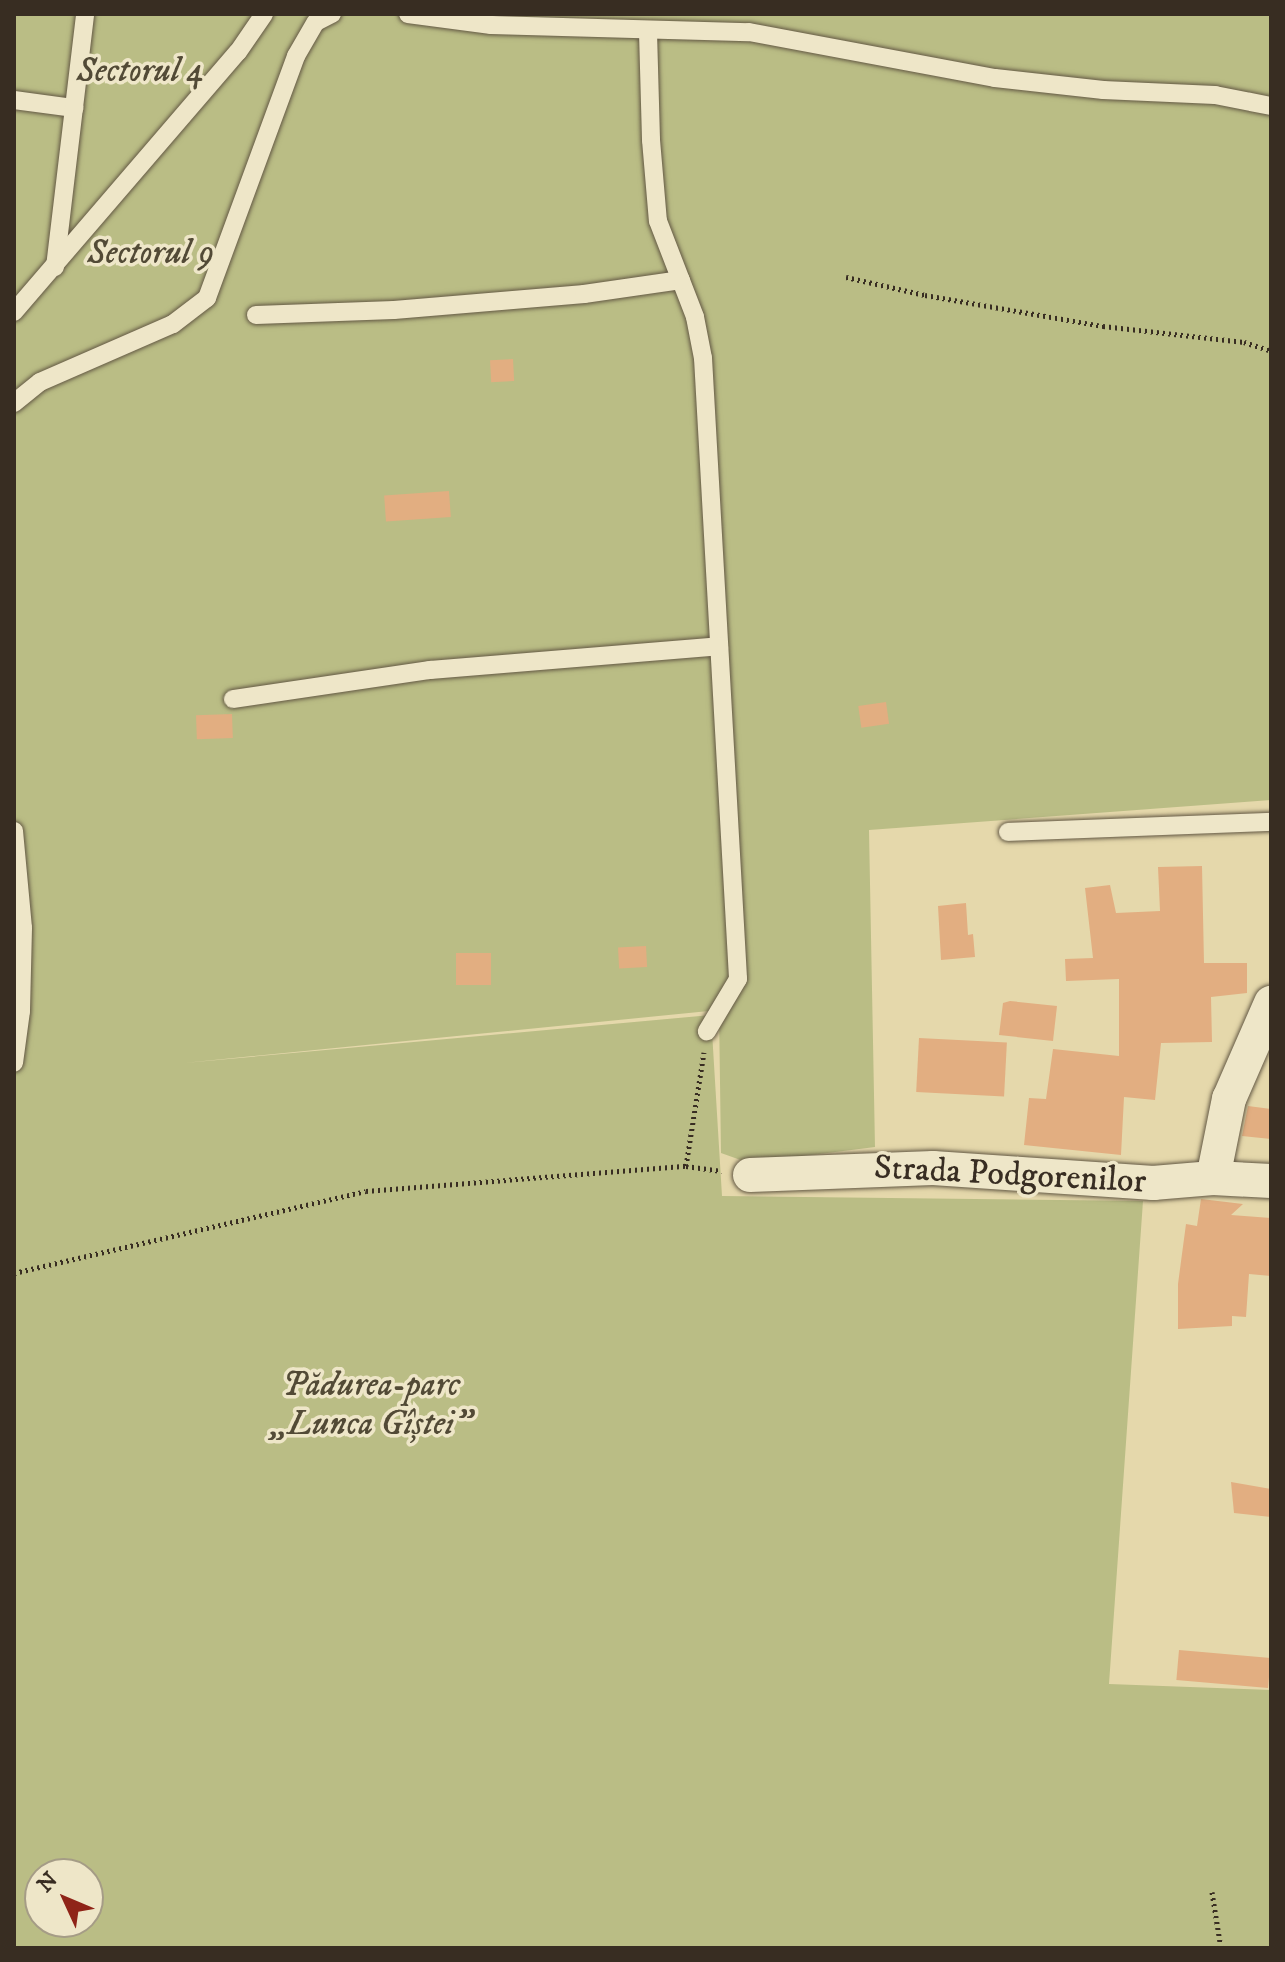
<!DOCTYPE html>
<meta charset="utf-8">
<style>
body{margin:0}
#map{position:relative;width:1285px;height:1962px;overflow:hidden;background:#e5d8ab;font-family:"IM FELL DW Pica",serif}
div>[style]{position:absolute}
.green>*{inset:0;background:#babd85}
.building>*{inset:0;background:#e2ae81;transform-origin:0 0}
.path>*{height:5px;margin-top:-2.5px;transform-origin:0;background:repeating-linear-gradient(90deg,#382d22 0 2px,transparent 0 6px)}
.roads{filter:drop-shadow(0 0 2px #635844) drop-shadow(0 0 2px #635844)}
.service>*{height:18px;margin:-9px;padding:0 9px;transform-origin:9px;border-radius:9px;background:#eee6c8}
.minor>*{height:34px;margin:-17px;padding:0 17px;transform-origin:17px;border-radius:17px;background:#eee6c8}
span{translate:-50% -50%;white-space:nowrap;text-align:center;line-height:1.15;-webkit-text-stroke:7px #eee6c8;paint-order:stroke}
.park-label{font-size:34px;color:#524a36;font-style:italic}
.street-label{font-size:34px;color:#382d22}
.frame{position:absolute;inset:0;border:16px solid #382d22;pointer-events:none}
.north{position:absolute;left:24px;top:1858px;width:80px;height:80px;box-sizing:border-box;background:#eee6c8;border:2px solid #a59c86;border-radius:50%;rotate:314deg;font-size:22px;font-weight:700;line-height:32px;text-align:center;color:#382d22}
.north::after{content:'';display:block;margin:auto;width:28px;height:36px;background:#8f2418;clip-path:polygon(50% 0,100% 100%,50% 72%,0 100%)}
</style>
<div id="map">
<div class="green">
<div style="clip-path:polygon(evenodd,14px 14px,1271px 14px,1271px 800px,869px 830px,875px 1147px,749px 1163px,721px 1153px,719px 1010px,184px 1063px,711px 1015px,722px 1196px,1143px 1201px,1109px 1684px,1271px 1690px,1271px 1948px,14px 1948px,14px 14px,40px 1874px,88px 1874px,88px 1922px,40px 1922px,40px 1874px)"></div>
</div>
<div class="building">
<div style="left:513px;top:359px;width:22px;height:23px;rotate:87deg"></div>
<div style="left:449px;top:491px;width:26px;height:65px;rotate:86deg"></div>
<div style="left:886px;top:702px;width:22px;height:28px;rotate:82deg"></div>
<div style="left:232px;top:714px;width:24px;height:36px;rotate:88deg"></div>
<div style="clip-path:polygon(1202px 866px,1204px 963px,1247px 963px,1247px 993px,1211px 997px,1212px 1042px,1161px 1043px,1155px 1100px,1124px 1097px,1121px 1155px,1024px 1145px,1029px 1098px,1046px 1099px,1053px 1049px,1119px 1056px,1119px 979px,1066px 981px,1065px 959px,1093px 958px,1085px 888px,1110px 885px,1116px 913px,1160px 911px,1158px 867px)"></div>
<div style="clip-path:polygon(966px 903px,968px 935px,973px 934px,975px 957px,941px 960px,938px 906px)"></div>
<div style="left:646px;top:946px;width:21px;height:28px;rotate:87deg"></div>
<div style="left:491px;top:953px;width:32px;height:35px;rotate:90deg"></div>
<div style="clip-path:polygon(1010px 1001px,1057px 1006px,1053px 1041px,999px 1035px,1003px 1003px)"></div>
<div style="left:919px;top:1038px;width:88px;height:54px;rotate:3deg"></div>
<div style="clip-path:polygon(1248px 1106px,1271px 1109px,1271px 1139px,1242px 1136px)"></div>
<div style="clip-path:polygon(1201px 1199px,1243px 1204px,1231px 1215px,1271px 1218px,1271px 1276px,1249px 1274px,1246px 1317px,1232px 1316px,1232px 1326px,1178px 1329px,1178px 1284px,1186px 1224px,1197px 1226px)"></div>
<div style="clip-path:polygon(1231px 1482px,1271px 1489px,1271px 1517px,1234px 1513px)"></div>
<div style="left:1179px;top:1650px;width:92px;height:30px;rotate:5deg"></div>
</div>
<div class="path">
<div style="left:846px;top:277px;width:81px;rotate:12.8deg"></div>
<div style="left:925px;top:295px;width:181px;rotate:9.9deg"></div>
<div style="left:1103px;top:326px;width:142px;rotate:6.5deg"></div>
<div style="left:1244px;top:342px;width:28px;rotate:18deg"></div>
<div style="left:686px;top:1166px;width:115px;rotate:-81deg"></div>
<div style="left:14px;top:1273px;width:361px;rotate:-13.1deg"></div>
<div style="left:366px;top:1191px;width:321px;rotate:-4.5deg"></div>
<div style="left:686px;top:1166px;width:36px;rotate:8deg"></div>
<div style="left:1212px;top:1892px;width:57px;rotate:80.9deg"></div>
</div>
<div class="roads">
<div class="service">
<div style="left:408px;top:14px;width:84px;rotate:7.5deg"></div>
<div style="left:491px;top:25px;width:258px;rotate:1.6deg"></div>
<div style="left:749px;top:32px;width:250px;rotate:10.6deg"></div>
<div style="left:995px;top:78px;width:109px;rotate:6.3deg"></div>
<div style="left:1103px;top:90px;width:112px;rotate:2.6deg"></div>
<div style="left:1215px;top:95px;width:57px;rotate:11.1deg"></div>
<div style="left:648px;top:32px;width:108px;rotate:88.4deg"></div>
<div style="left:651px;top:140px;width:81px;rotate:85.1deg"></div>
<div style="left:658px;top:221px;width:103px;rotate:68.9deg"></div>
<div style="left:695px;top:317px;width:42px;rotate:79deg"></div>
<div style="left:703px;top:358px;width:622px;rotate:86.77deg"></div>
<div style="left:738px;top:979px;width:61px;rotate:120.8deg"></div>
<div style="left:14px;top:100px;width:61px;rotate:7.6deg"></div>
<div style="left:55px;top:267px;width:255px;rotate:-83.2deg"></div>
<div style="left:14px;top:312px;width:343px;rotate:-49.3deg"></div>
<div style="left:238px;top:52px;width:46px;rotate:-55.6deg"></div>
<div style="left:256px;top:315px;width:138px;rotate:-2.1deg"></div>
<div style="left:394px;top:310px;width:191px;rotate:-4.8deg"></div>
<div style="left:584px;top:294px;width:98px;rotate:-8.2deg"></div>
<div style="left:14px;top:403px;width:33px;rotate:-39deg"></div>
<div style="left:40px;top:382px;width:145px;rotate:-23.6deg"></div>
<div style="left:173px;top:324px;width:43px;rotate:-37.4deg"></div>
<div style="left:207px;top:298px;width:258px;rotate:-69.8deg"></div>
<div style="left:296px;top:56px;width:39px;rotate:-60deg"></div>
<div style="left:316px;top:22px;width:18px;rotate:-27deg"></div>
<div style="left:233px;top:699px;width:199px;rotate:-8.4deg"></div>
<div style="left:430px;top:670px;width:290px;rotate:-4.7deg"></div>
<div style="left:14px;top:831px;width:97px;rotate:84.7deg"></div>
<div style="left:23px;top:928px;width:83px;rotate:91.4deg"></div>
<div style="left:21px;top:1011px;width:52px;rotate:97.7deg"></div>
<div style="left:1008px;top:832px;width:263px;rotate:-2.2deg"></div>
</div>
<div class="minor">
<div style="left:750px;top:1175px;width:183px;rotate:-2.2deg"></div>
<div style="left:933px;top:1168px;width:221px;rotate:3.9deg"></div>
<div style="left:1153px;top:1183px;width:60px;rotate:-4.8deg"></div>
<div style="left:1213px;top:1178px;width:58px;rotate:3deg"></div>
<div style="left:1213px;top:1178px;width:81px;rotate:-78.6deg"></div>
<div style="left:1229px;top:1099px;width:105px;rotate:-66.4deg"></div>
</div>
</div>
<div class="park-label">
<span style="left:140px;top:72px">Sectorul 4</span>
<span style="left:151px;top:254px">Sectorul 9</span>
<span style="left:371px;top:1405px">Pădurea-parc<br>„Lunca Gîștei”</span>
</div>
<div class="street-label">
<span style="left:1010px;top:1175px;rotate:3deg">Strada Podgorenilor</span>
</div>
<div class="frame"></div>
<div class="north">N</div>
</div>
